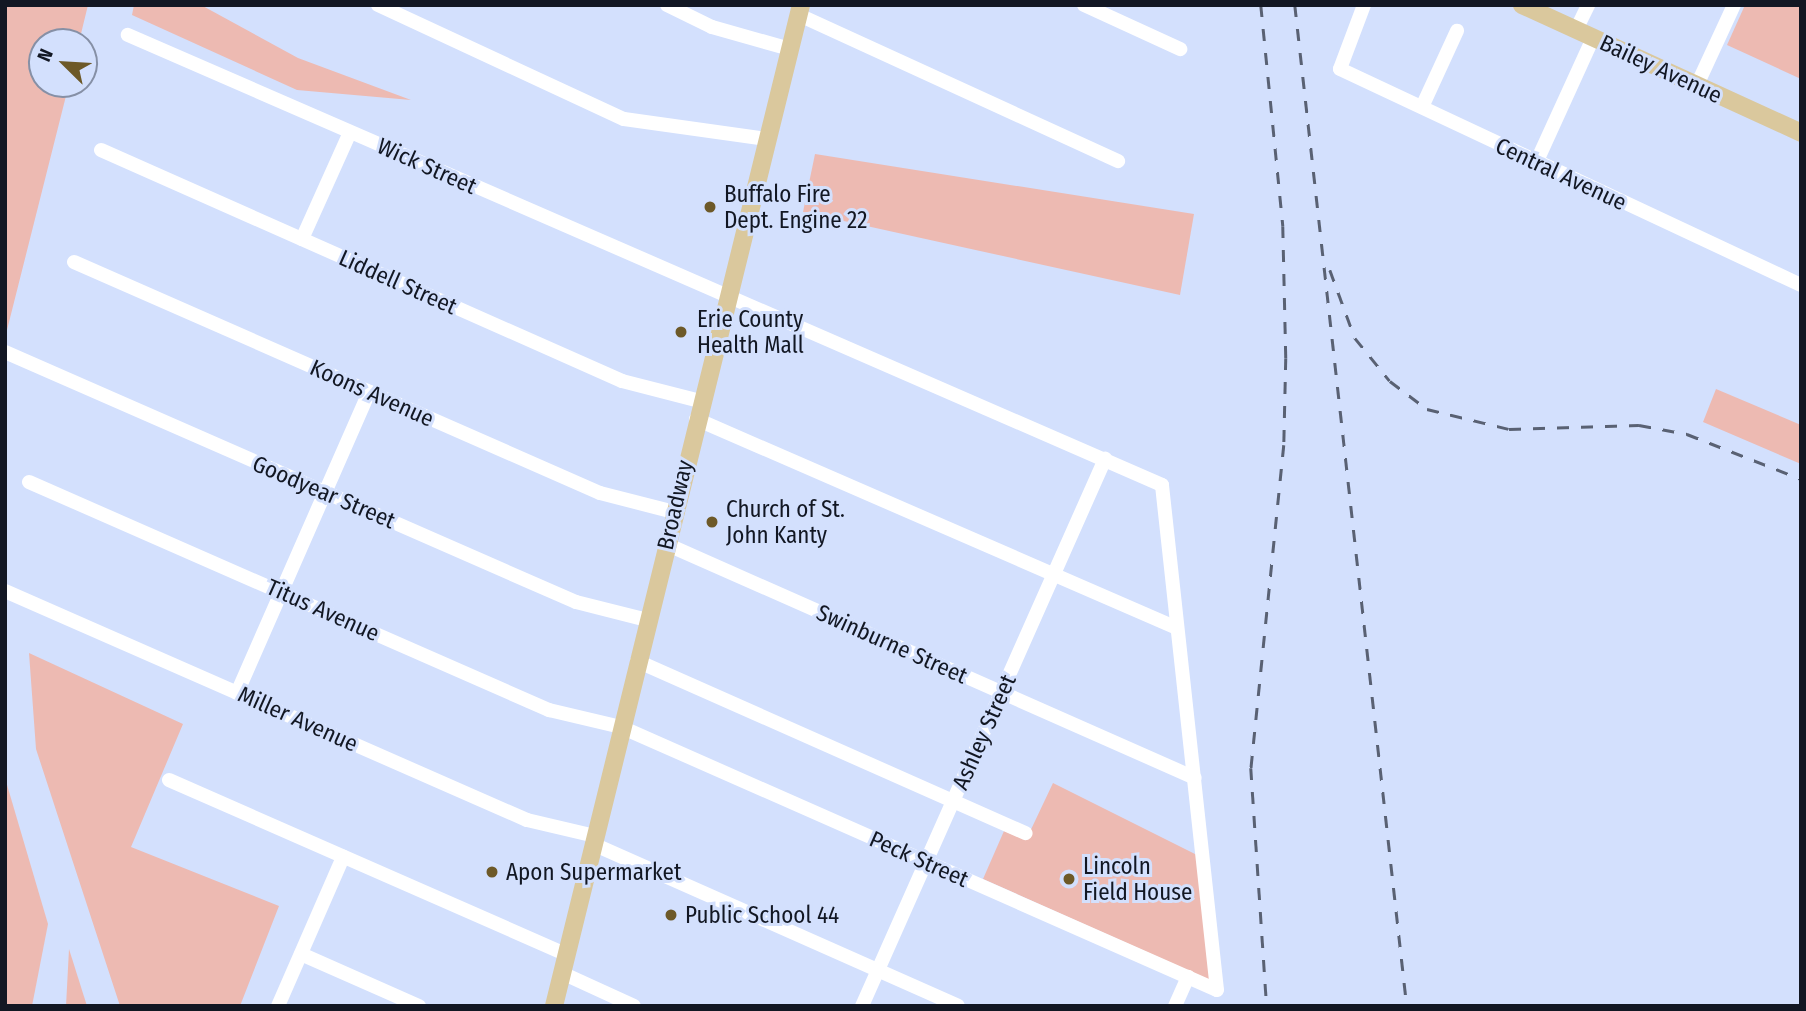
<!DOCTYPE html>
<style>
body{margin:0}
#map{position:relative;width:1806px;height:1011px;overflow:hidden;background:#d3e0fd;font-family:"Fira Sans Condensed",sans-serif}
div>[style]{position:absolute}
.green>*{inset:0;background:#edbab2}
.minor>*{height:14px;margin:-7px;padding:0 7px;transform-origin:7px;border-radius:7px;background:#fff}
.major>*{height:18px;margin:-9px;padding:0 9px;transform-origin:9px;border-radius:9px;background:#dac89d}
.rail>*{height:2.5px;margin-top:-1.25px;transform-origin:0;background:repeating-linear-gradient(90deg,#596173 0 12px,transparent 0 24px)}
.dots>*{width:19px;height:19px;translate:-50% -50%;box-sizing:border-box;border:4px solid #d3e0fd;border-radius:50%}
span{translate:-50% -50%;white-space:nowrap;text-align:center;line-height:1.15;-webkit-text-stroke:6px #d3e0fd;paint-order:stroke}
.street-label{font-size:23px;color:#121723}
.poi-label{font-size:23px;color:#121723}
.left{translate:0 -50%;text-align:left}
.frame{position:absolute;inset:0;border:7px solid #121723;pointer-events:none}
.north{position:absolute;left:28px;top:28px;width:70px;height:70px;box-sizing:border-box;background:#d3e0fd;border:2px solid #8690a6;border-radius:50%;rotate:294deg;font-size:19px;font-weight:700;line-height:28px;text-align:center;color:#121723}
.north::after{content:'';display:block;margin:auto;width:24px;height:32px;background:#6d5928;clip-path:polygon(50% 0,100% 100%,50% 72%,0 100%)}
</style>
<div id="map">
<div class="green">
<div style="clip-path:polygon(5px 5px,88px 5px,79px 42px,42px 42px,42px 84px,69px 84px,5px 338px)"></div>
<div style="clip-path:polygon(134px 5px,201px 5px,298px 58px,411px 100px,297px 90px,132px 15px)"></div>
<div style="clip-path:polygon(1745px 5px,1801px 5px,1801px 79px,1727px 45px)"></div>
<div style="clip-path:polygon(815px 154px,1194px 214px,1180px 295px,803px 212px)"></div>
<div style="clip-path:polygon(1716px 389px,1801px 425px,1801px 464px,1703px 422px)"></div>
<div style="clip-path:polygon(29px 653px,183px 724px,131px 847px,279px 906px,240px 1006px,120px 1006px,36px 749px)"></div>
<div style="clip-path:polygon(5px 778px,48px 924px,32px 1006px,5px 1006px)"></div>
<div style="clip-path:polygon(1053px 783px,1197px 855px,1212px 981px,983px 879px,1004px 831px,1026px 840px)"></div>
<div style="clip-path:polygon(69px 949px,87px 1006px,66px 1006px)"></div>
</div>
<div class="minor">
<div style="left:378px;top:5px;width:271px;rotate:24.9deg"></div>
<div style="left:624px;top:119px;width:144px;rotate:8deg"></div>
<div style="left:667px;top:5px;width:50px;rotate:26.1deg"></div>
<div style="left:712px;top:27px;width:81px;rotate:15.8deg"></div>
<div style="left:1084px;top:5px;width:106px;rotate:24.6deg"></div>
<div style="left:1364px;top:5px;width:68px;rotate:110.6deg"></div>
<div style="left:1340px;top:69px;width:509px;rotate:25.11deg"></div>
<div style="left:799px;top:15px;width:351px;rotate:24.6deg"></div>
<div style="left:1576px;top:30px;width:28px;rotate:-64deg"></div>
<div style="left:1697px;top:85px;width:88px;rotate:-65.2deg"></div>
<div style="left:1422px;top:107px;width:84px;rotate:-65.3deg"></div>
<div style="left:101px;top:150px;width:570px;rotate:23.91deg"></div>
<div style="left:622px;top:381px;width:81px;rotate:14.4deg"></div>
<div style="left:1536px;top:163px;width:137px;rotate:-65.5deg"></div>
<div style="left:302px;top:239px;width:117px;rotate:-65.8deg"></div>
<div style="left:74px;top:262px;width:574px;rotate:23.71deg"></div>
<div style="left:600px;top:493px;width:76px;rotate:14.4deg"></div>
<div style="left:5px;top:352px;width:623px;rotate:23.65deg"></div>
<div style="left:576px;top:602px;width:73px;rotate:14.2deg"></div>
<div style="left:696px;top:419px;width:524px;rotate:23.49deg"></div>
<div style="left:29px;top:482px;width:568px;rotate:23.68deg"></div>
<div style="left:549px;top:710px;width:74px;rotate:13.3deg"></div>
<div style="left:621px;top:727px;width:651px;rotate:23.81deg"></div>
<div style="left:1217px;top:990px;width:508px;rotate:-96.22deg"></div>
<div style="left:1162px;top:485px;width:1128px;rotate:-156.48deg"></div>
<div style="left:666px;top:544px;width:578px;rotate:23.86deg"></div>
<div style="left:5px;top:591px;width:570px;rotate:23.69deg"></div>
<div style="left:527px;top:820px;width:70px;rotate:13.2deg"></div>
<div style="left:637px;top:661px;width:425px;rotate:23.9deg"></div>
<div style="left:237px;top:693px;width:329px;rotate:-66.3deg"></div>
<div style="left:169px;top:780px;width:433px;rotate:23.7deg"></div>
<div style="left:593px;top:844px;width:399px;rotate:23.9deg"></div>
<div style="left:301px;top:954px;width:129px;rotate:23.8deg"></div>
<div style="left:562px;top:973px;width:79px;rotate:24.6deg"></div>
<div style="left:278px;top:1006px;width:163px;rotate:-66.4deg"></div>
<div style="left:862px;top:1006px;width:599px;rotate:-66.05deg"></div>
<div style="left:1175px;top:1006px;width:32px;rotate:-66deg"></div>
</div>
<div class="major">
<div style="left:1522px;top:5px;width:307px;rotate:24.6deg"></div>
<div style="left:554px;top:1006px;width:1031px;rotate:-76.14deg"></div>
</div>
<div class="rail">
<div style="left:1261px;top:5px;width:222px;rotate:84.3deg"></div>
<div style="left:1283px;top:226px;width:132px;rotate:88.7deg"></div>
<div style="left:1286px;top:358px;width:87px;rotate:91.3deg"></div>
<div style="left:1284px;top:445px;width:325px;rotate:95.8deg"></div>
<div style="left:1251px;top:768px;width:239px;rotate:86.2deg"></div>
<div style="left:1295px;top:5px;width:1007px;rotate:83.62deg"></div>
<div style="left:1330px;top:270px;width:72px;rotate:69.8deg"></div>
<div style="left:1355px;top:338px;width:55px;rotate:50.9deg"></div>
<div style="left:1390px;top:381px;width:46px;rotate:37.1deg"></div>
<div style="left:1427px;top:409px;width:84px;rotate:13.7deg"></div>
<div style="left:1509px;top:429px;width:130px;rotate:-1.8deg"></div>
<div style="left:1639px;top:425px;width:49px;rotate:10.6deg"></div>
<div style="left:1687px;top:434px;width:123px;rotate:21.5deg"></div>
</div>
<div class="dots">
<div style="left:710px;top:207px;background:#6d5928"></div>
<div style="left:681px;top:332px;background:#6d5928"></div>
<div style="left:712px;top:522px;background:#6d5928"></div>
<div style="left:492px;top:872px;background:#6d5928"></div>
<div style="left:1069px;top:879px;background:#6d5928"></div>
<div style="left:671px;top:915px;background:#6d5928"></div>
</div>
<div class="street-label">
<span style="left:1661px;top:69px;rotate:25deg">Bailey Avenue</span>
<span style="left:427px;top:166px;rotate:24deg">Wick Street</span>
<span style="left:1561px;top:174px;rotate:25deg">Central Avenue</span>
<span style="left:398px;top:282px;rotate:24deg">Liddell Street</span>
<span style="left:372px;top:393px;rotate:24deg">Koons Avenue</span>
<span style="left:324px;top:492px;rotate:23deg">Goodyear Street</span>
<span style="left:675px;top:505px;rotate:-77deg">Broadway</span>
<span style="left:323px;top:610px;rotate:24deg">Titus Avenue</span>
<span style="left:892px;top:644px;rotate:24deg">Swinburne Street</span>
<span style="left:298px;top:719px;rotate:24deg">Miller Avenue</span>
<span style="left:984px;top:732px;rotate:-66deg">Ashley Street</span>
<span style="left:919px;top:859px;rotate:24deg">Peck Street</span>
</div>
<div class="poi-label">
<span class="left" style="left:724px;top:207px">Buffalo Fire<br>Dept. Engine 22</span>
<span class="left" style="left:697px;top:332px">Erie County<br>Health Mall</span>
<span class="left" style="left:726px;top:522px">Church of St.<br>John Kanty</span>
<span class="left" style="left:1083px;top:879px">Lincoln<br>Field House</span>
<span class="left" style="left:506px;top:872px">Apon Supermarket</span>
<span class="left" style="left:685px;top:915px">Public School 44</span>
</div>
<div class="frame"></div>
<div class="north">N</div>
</div>
